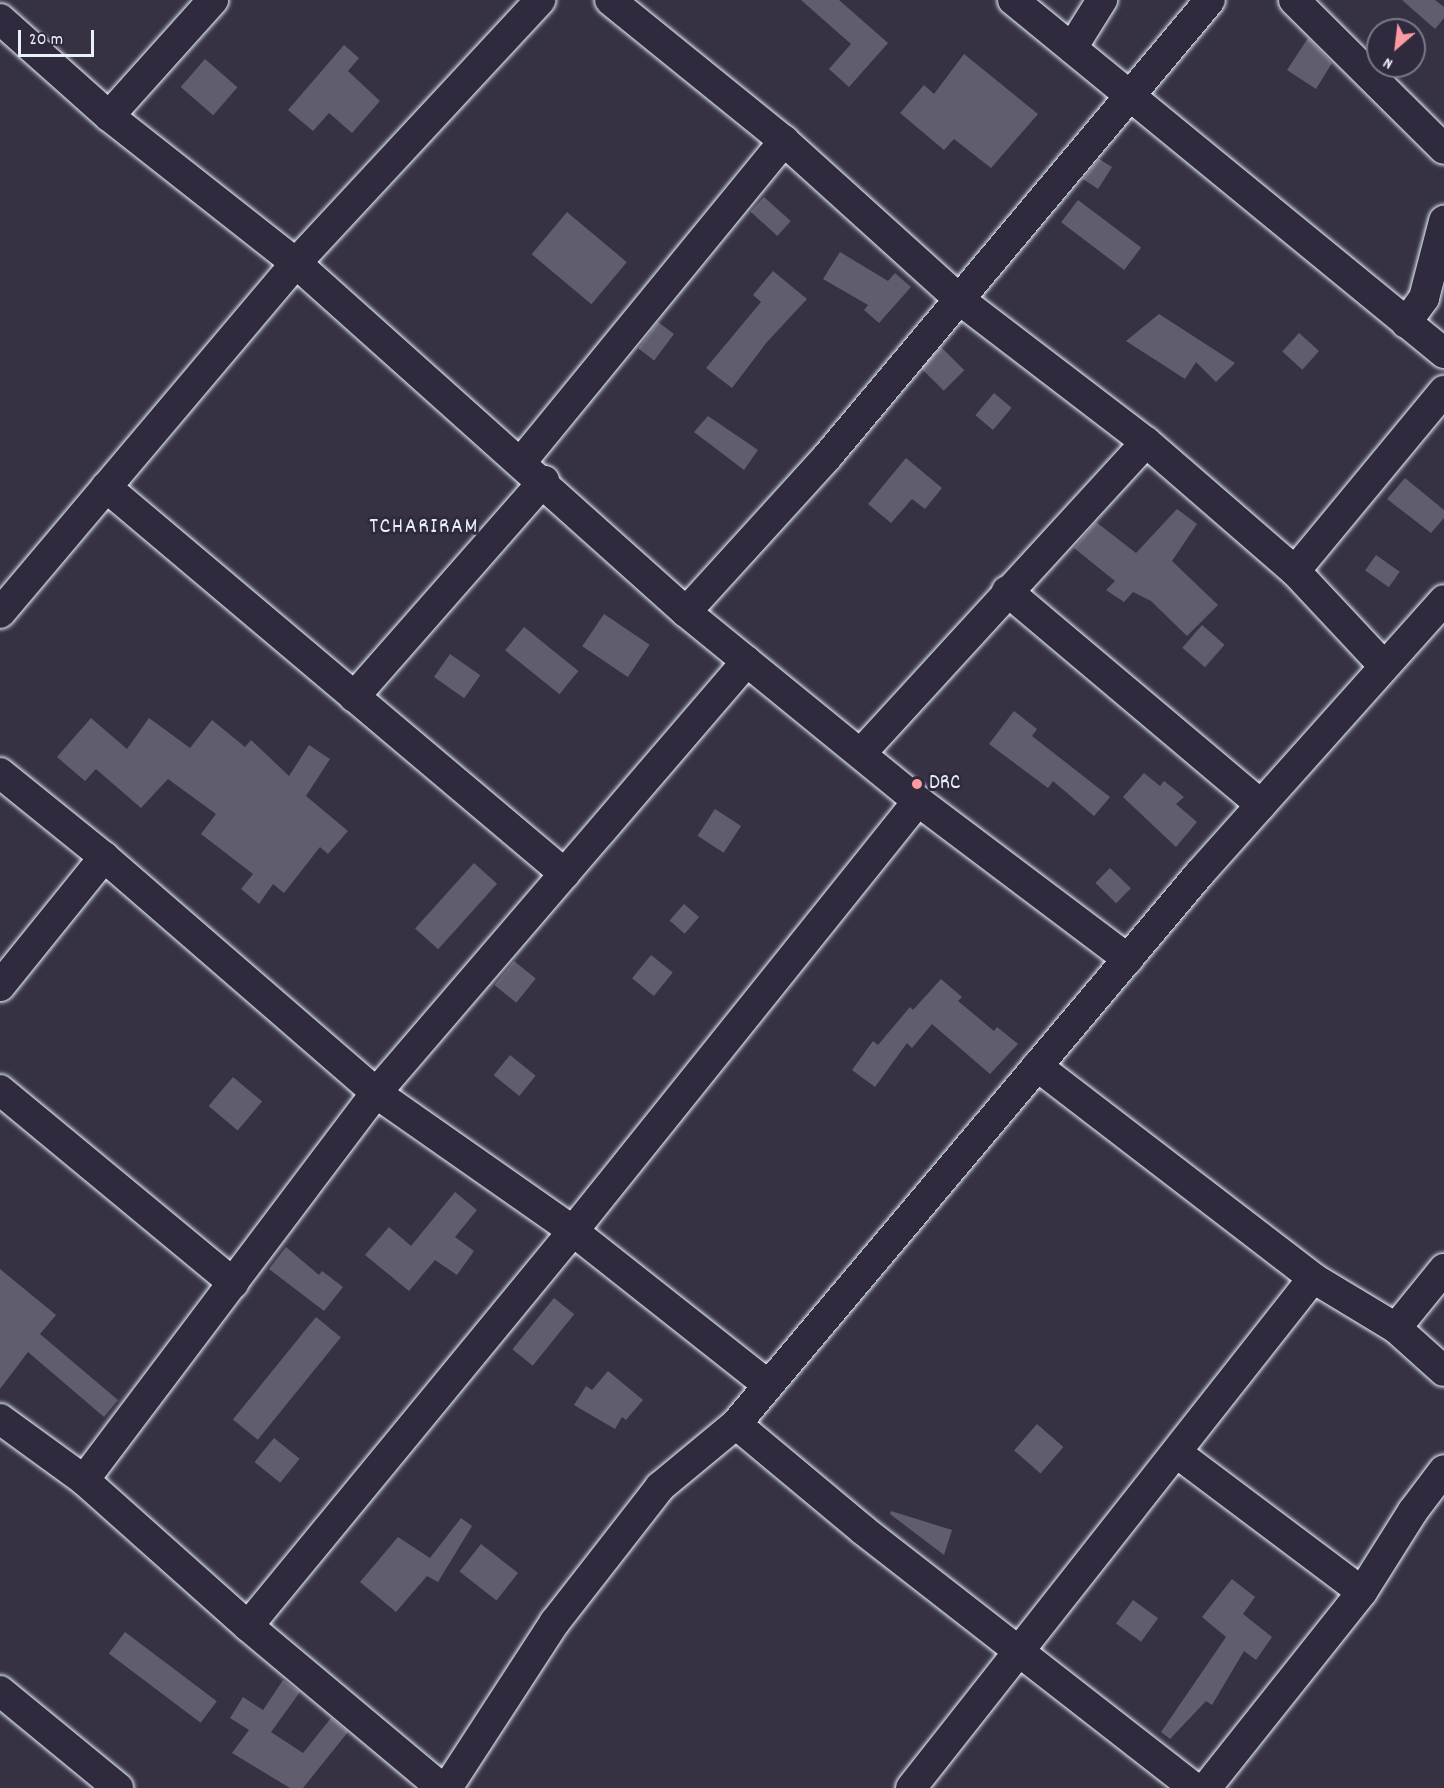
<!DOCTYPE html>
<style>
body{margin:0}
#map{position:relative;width:1444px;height:1788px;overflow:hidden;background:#363244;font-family:Dekko,sans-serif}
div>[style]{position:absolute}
.building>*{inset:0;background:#605e6e;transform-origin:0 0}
.roads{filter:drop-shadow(0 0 2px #e8f1f8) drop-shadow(0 0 2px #e8f1f8)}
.street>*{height:30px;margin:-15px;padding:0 15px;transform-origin:15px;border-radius:15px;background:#2f2a3d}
.dots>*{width:16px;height:16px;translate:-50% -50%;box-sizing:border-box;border:3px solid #2f2a3d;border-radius:50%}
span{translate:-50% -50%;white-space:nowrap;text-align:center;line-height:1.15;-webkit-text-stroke:6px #2f2a3d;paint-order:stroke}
.poi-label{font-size:21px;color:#e8f1f8}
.left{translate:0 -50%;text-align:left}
.neighbourhood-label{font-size:22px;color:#e8f1f8;letter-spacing:1.5px}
.north{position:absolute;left:1366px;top:18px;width:60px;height:60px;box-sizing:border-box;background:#2f2a3d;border:2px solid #797a88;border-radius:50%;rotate:208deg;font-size:16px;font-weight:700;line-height:24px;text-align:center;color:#e8f1f8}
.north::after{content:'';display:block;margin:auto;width:21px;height:27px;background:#ff9aa2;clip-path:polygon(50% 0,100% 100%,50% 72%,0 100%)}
.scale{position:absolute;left:18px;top:30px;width:76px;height:27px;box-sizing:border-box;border:3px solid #e8f1f8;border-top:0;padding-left:8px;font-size:18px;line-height:21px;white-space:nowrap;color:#e8f1f8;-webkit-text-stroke:4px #2f2a3d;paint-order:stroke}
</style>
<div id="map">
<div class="building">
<div style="clip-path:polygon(801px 0,839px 0,888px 43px,849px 87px,829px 69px,851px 44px)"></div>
<div style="clip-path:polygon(1402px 0,1435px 0,1444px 7px,1444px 18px,1435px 29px)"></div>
<div style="clip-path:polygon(1308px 38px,1332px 63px,1316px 89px,1287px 70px)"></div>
<div style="clip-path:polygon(344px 45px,359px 58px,348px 71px,380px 101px,352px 133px,329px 113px,313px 131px,288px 110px)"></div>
<div style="clip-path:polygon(964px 54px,1038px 114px,991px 168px,954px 139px,944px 150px,900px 113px,924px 85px,934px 94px)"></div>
<div style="left:205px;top:59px;width:43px;height:37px;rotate:41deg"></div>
<div style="clip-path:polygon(1099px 159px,1112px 167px,1098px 189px,1083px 179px)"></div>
<div style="left:764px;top:197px;width:36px;height:20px;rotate:42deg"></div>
<div style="left:1078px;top:200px;width:79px;height:28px;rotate:37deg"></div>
<div style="left:567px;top:212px;width:78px;height:55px;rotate:40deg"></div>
<div style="clip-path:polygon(840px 252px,888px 281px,895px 273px,911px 287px,879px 323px,864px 310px,868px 305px,823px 279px)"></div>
<div style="clip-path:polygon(773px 271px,807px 299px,767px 342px,732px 388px,706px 368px,761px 302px,753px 295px)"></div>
<div style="clip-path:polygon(1159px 314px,1190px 334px,1235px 363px,1216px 382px,1196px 362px,1185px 379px,1126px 341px)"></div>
<div style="left:658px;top:322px;width:20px;height:33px;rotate:37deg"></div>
<div style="left:1299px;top:333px;width:27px;height:25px;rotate:42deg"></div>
<div style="left:941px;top:347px;width:33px;height:29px;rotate:45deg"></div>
<div style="left:994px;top:393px;width:23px;height:29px;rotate:40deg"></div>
<div style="clip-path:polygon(708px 416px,758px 450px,744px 470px,694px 432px)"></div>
<div style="clip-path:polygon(906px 458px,942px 488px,925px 509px,912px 499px,891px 523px,868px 504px)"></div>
<div style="clip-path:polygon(1405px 478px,1444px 510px,1444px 518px,1431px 533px,1387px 499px)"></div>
<div style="clip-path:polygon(1177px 509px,1197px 524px,1172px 561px,1218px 605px,1187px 636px,1151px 601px,1133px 592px,1124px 602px,1106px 590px,1115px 581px,1074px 548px,1096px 522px,1136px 553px)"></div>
<div style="left:1376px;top:555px;width:29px;height:19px;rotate:35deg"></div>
<div style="left:604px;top:614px;width:55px;height:39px;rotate:34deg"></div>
<div style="left:1202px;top:625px;width:30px;height:30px;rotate:41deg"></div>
<div style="left:524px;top:627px;width:70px;height:30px;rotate:39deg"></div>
<div style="left:450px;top:654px;width:37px;height:28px;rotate:35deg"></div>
<div style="clip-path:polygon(1014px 711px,1037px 729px,1032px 736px,1110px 797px,1094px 816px,1053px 781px,1048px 788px,989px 744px)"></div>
<div style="clip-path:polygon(91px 718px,127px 749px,149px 718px,190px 748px,212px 720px,245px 747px,251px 740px,289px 776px,309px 745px,330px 759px,306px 796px,348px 831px,328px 854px,320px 847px,284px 893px,273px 884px,259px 904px,241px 889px,253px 874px,201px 834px,216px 814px,168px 779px,141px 808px,96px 769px,85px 781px,57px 757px)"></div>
<div style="clip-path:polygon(1144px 773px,1160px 786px,1164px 781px,1184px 797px,1176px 804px,1197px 822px,1176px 847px,1123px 797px)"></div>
<div style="left:715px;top:809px;width:31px;height:32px;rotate:33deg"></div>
<div style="left:474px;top:863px;width:31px;height:88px;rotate:42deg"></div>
<div style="left:1110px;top:868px;width:29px;height:21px;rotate:44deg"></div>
<div style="left:684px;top:904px;width:20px;height:22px;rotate:41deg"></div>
<div style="left:651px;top:955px;width:28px;height:30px;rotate:39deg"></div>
<div style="left:514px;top:961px;width:28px;height:31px;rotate:39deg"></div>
<div style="clip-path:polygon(941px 979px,962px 997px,958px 1001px,994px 1031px,997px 1027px,1018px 1044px,990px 1074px,932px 1024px,912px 1048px,907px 1043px,875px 1087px,852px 1070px,873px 1041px,878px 1045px,910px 1007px,913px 1010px)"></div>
<div style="left:510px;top:1055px;width:33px;height:26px;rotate:39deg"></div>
<div style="left:233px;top:1077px;width:38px;height:38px;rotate:40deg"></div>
<div style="clip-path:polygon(455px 1192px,477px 1210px,455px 1237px,474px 1251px,457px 1275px,435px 1260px,409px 1291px,365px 1255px,389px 1227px,411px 1246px)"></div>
<div style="clip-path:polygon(286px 1247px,319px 1275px,322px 1271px,343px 1287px,324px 1311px,269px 1269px)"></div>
<div style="clip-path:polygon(0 1269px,56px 1315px,40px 1334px,118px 1400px,104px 1417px,28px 1352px,0 1389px)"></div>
<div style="left:554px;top:1298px;width:26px;height:66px;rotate:39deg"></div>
<div style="left:316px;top:1317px;width:32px;height:132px;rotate:39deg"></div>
<div style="clip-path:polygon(608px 1371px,643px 1400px,626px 1420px,622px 1417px,615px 1429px,574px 1405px,586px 1386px,592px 1390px)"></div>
<div style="left:1037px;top:1424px;width:35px;height:35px;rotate:41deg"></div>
<div style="left:274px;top:1438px;width:33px;height:31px;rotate:39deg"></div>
<div style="clip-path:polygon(891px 1511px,952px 1530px,944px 1555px,890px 1514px)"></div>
<div style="clip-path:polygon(461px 1518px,472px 1526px,438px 1582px,427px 1576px,396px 1612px,360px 1582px,398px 1537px,430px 1558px)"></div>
<div style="left:481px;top:1544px;width:47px;height:35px;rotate:38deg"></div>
<div style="clip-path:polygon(1232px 1579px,1255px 1597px,1243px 1614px,1272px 1637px,1256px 1660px,1244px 1651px,1212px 1705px,1206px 1701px,1170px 1739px,1161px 1732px,1226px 1637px,1202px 1617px)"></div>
<div style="left:1133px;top:1600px;width:31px;height:29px;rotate:36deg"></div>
<div style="left:125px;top:1632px;width:115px;height:27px;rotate:37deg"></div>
<div style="clip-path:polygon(283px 1680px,300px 1692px,271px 1732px,303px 1753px,331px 1718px,348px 1732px,303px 1788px,290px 1788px,232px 1753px,249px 1730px,230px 1718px,243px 1697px,263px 1710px)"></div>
</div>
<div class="roads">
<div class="street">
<div style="left:610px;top:0;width:224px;rotate:39deg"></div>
<div style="left:784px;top:141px;width:237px;rotate:42.1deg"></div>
<div style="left:960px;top:300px;width:234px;rotate:37.4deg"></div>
<div style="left:1146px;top:442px;width:197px;rotate:40.9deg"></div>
<div style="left:1295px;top:571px;width:130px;rotate:46.9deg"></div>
<div style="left:1013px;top:0;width:557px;rotate:39.32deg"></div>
<div style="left:1294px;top:0;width:211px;rotate:44.8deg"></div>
<div style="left:0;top:19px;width:146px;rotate:41.7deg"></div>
<div style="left:109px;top:116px;width:238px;rotate:38.2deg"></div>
<div style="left:296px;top:263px;width:523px;rotate:41.82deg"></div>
<div style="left:686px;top:612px;width:299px;rotate:39.2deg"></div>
<div style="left:918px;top:801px;width:263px;rotate:37deg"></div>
<div style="left:1072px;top:48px;width:57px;rotate:-58deg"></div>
<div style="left:109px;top:116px;width:156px;rotate:-48.1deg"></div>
<div style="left:1406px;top:323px;width:31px;rotate:-54deg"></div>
<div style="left:1424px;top:298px;width:80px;rotate:-75.4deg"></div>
<div style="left:522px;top:461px;width:414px;rotate:-50.7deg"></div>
<div style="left:106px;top:487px;width:600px;rotate:40.14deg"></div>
<div style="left:1295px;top:571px;width:234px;rotate:-50.4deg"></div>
<div style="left:1007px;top:591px;width:332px;rotate:40.1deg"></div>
<div style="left:686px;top:612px;width:210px;rotate:-47.7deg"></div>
<div style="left:827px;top:457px;width:596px;rotate:-50.03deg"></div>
<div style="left:0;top:613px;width:458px;rotate:-49.8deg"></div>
<div style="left:296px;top:263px;width:359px;rotate:-47.1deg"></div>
<div style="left:354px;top:697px;width:288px;rotate:-48.7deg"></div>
<div style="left:862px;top:752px;width:420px;rotate:-47.5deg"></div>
<div style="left:0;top:773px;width:134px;rotate:38.9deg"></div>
<div style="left:104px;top:857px;width:360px;rotate:40.9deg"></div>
<div style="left:376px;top:1093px;width:241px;rotate:35deg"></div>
<div style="left:573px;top:1231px;width:248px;rotate:38.3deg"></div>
<div style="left:0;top:986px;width:166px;rotate:-51.1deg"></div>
<div style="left:1037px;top:1066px;width:348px;rotate:37.5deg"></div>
<div style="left:1313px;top:1278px;width:97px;rotate:31.1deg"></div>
<div style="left:1396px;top:1328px;width:64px;rotate:41.9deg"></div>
<div style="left:0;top:1090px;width:303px;rotate:39.6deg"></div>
<div style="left:1396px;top:1328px;width:76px;rotate:-50.9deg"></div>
<div style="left:0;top:1419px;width:104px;rotate:36deg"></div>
<div style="left:84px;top:1480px;width:220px;rotate:41.7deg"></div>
<div style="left:248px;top:1626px;width:253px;rotate:39.9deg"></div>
<div style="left:736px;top:1424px;width:165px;rotate:39.8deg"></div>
<div style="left:863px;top:1530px;width:420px;rotate:37.9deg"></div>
<div style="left:1177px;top:1453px;width:231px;rotate:36.9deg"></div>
<div style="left:84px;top:1480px;width:485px;rotate:-53deg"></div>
<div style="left:376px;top:1093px;width:569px;rotate:-49.34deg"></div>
<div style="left:248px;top:1626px;width:512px;rotate:-50.55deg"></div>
<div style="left:573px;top:1231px;width:551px;rotate:-51.26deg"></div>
<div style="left:0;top:1691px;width:153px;rotate:39.4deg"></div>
<div style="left:447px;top:1788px;width:198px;rotate:-57deg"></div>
<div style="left:555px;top:1622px;width:171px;rotate:-52.1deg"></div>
<div style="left:660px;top:1487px;width:99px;rotate:-39.7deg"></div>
<div style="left:736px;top:1424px;width:720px;rotate:-49.9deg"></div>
<div style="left:1200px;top:873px;width:366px;rotate:-48.2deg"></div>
<div style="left:911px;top:1788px;width:649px;rotate:-51.75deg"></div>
<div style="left:1206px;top:1788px;width:251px;rotate:-51.5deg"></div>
<div style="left:1362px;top:1592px;width:96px;rotate:-57.8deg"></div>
<div style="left:1413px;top:1511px;width:51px;rotate:-52.9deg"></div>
</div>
</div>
<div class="dots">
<div style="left:917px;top:784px;background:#ff9aa2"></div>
</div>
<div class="poi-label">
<span class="left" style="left:929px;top:784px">DRC</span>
</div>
<div class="neighbourhood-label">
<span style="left:424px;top:528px">TCHARIRAM</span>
</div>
<div class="north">N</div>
<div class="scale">20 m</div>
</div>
